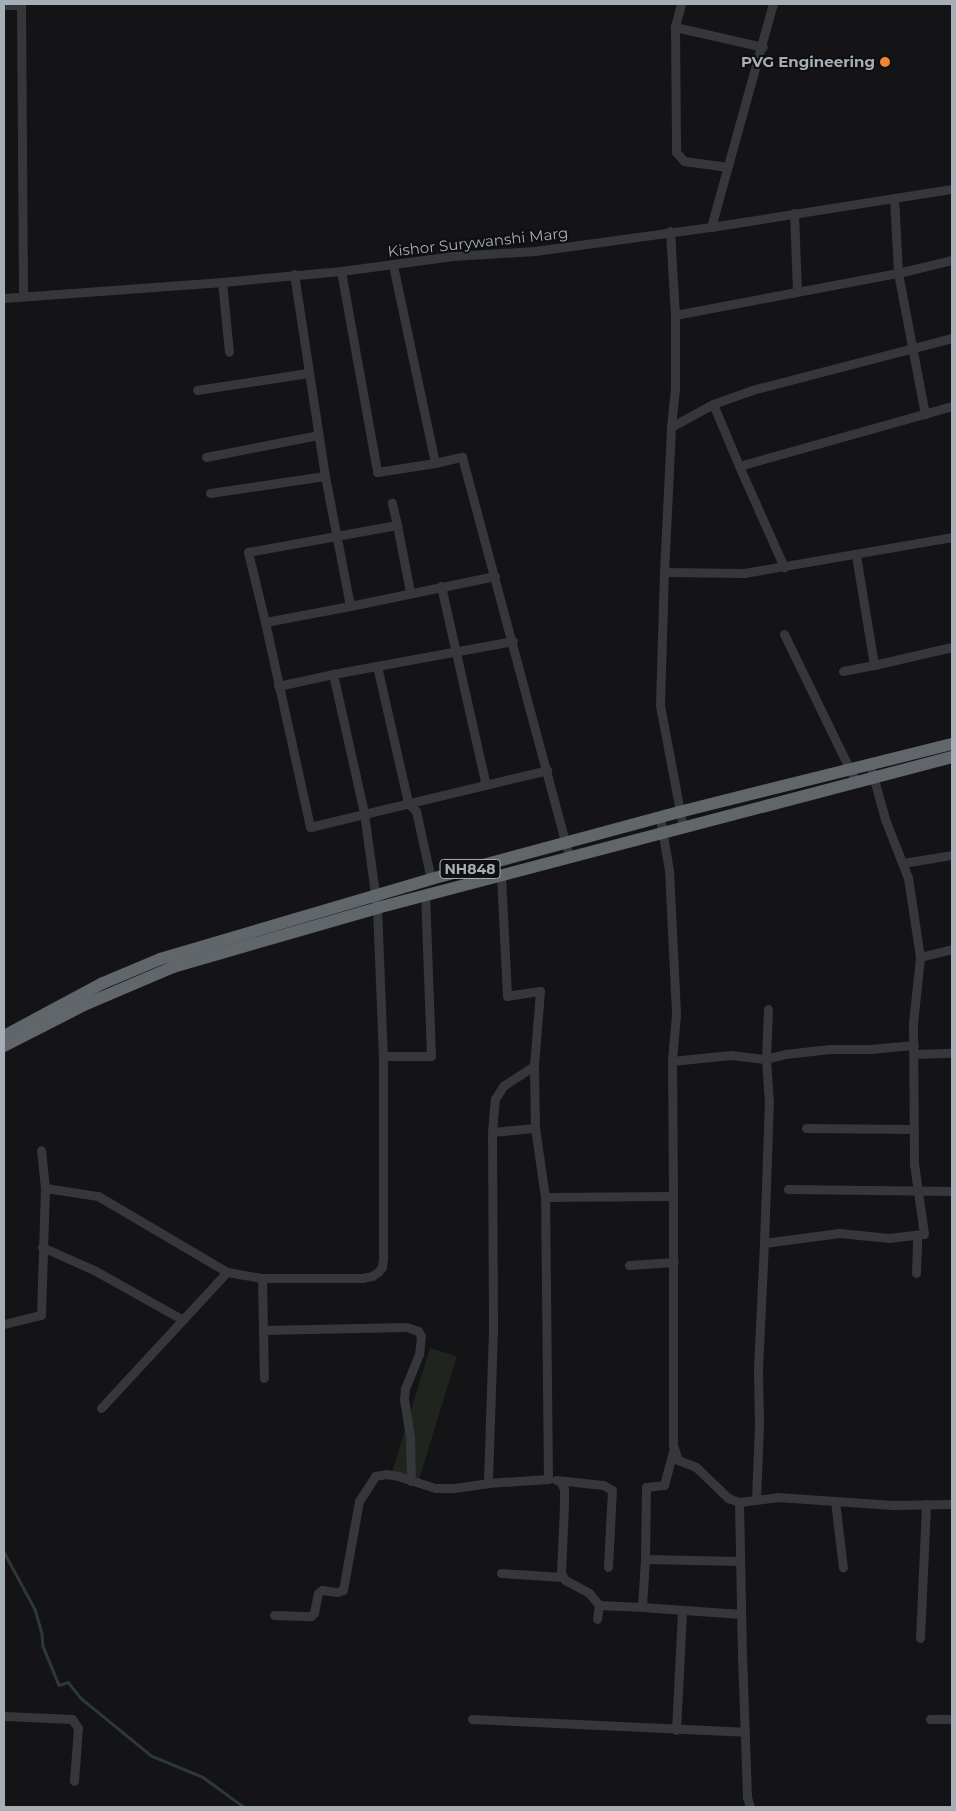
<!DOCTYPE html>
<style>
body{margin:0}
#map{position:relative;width:956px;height:1811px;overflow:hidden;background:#141416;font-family:Montserrat,sans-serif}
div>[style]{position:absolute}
.green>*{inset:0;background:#1f251e;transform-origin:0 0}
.stream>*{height:2.5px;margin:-1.25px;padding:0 1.25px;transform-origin:1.25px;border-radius:1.25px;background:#2c383b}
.minor>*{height:9px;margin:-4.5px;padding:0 4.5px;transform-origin:4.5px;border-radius:4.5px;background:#35373a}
.highway>*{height:12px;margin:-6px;padding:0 6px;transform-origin:6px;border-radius:6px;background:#61666b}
.dots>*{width:14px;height:14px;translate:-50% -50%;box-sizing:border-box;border:2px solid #0f0f11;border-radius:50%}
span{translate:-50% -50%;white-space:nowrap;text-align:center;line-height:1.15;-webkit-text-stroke:4px #0f0f11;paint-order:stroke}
.shield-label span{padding:1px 4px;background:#0f0f11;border:1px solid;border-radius:4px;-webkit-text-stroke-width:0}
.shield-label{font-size:14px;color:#a6aeb6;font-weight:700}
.poi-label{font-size:15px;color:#a6aeb6;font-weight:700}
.right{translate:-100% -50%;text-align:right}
.street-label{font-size:15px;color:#a6aeb6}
.frame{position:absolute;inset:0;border:5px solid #a6aeb6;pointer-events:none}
</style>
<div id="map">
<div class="green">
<div style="left:430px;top:1348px;width:28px;height:133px;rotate:17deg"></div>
</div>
<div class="stream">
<div style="left:4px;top:1552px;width:65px;rotate:61.5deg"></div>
<div style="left:35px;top:1609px;width:25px;rotate:74deg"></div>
<div style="left:42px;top:1633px;width:13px;rotate:86deg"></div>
<div style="left:43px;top:1646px;width:42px;rotate:67.7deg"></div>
<div style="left:59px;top:1685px;width:9px;rotate:-18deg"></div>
<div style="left:68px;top:1682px;width:22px;rotate:51deg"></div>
<div style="left:82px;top:1699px;width:90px;rotate:39.2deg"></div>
<div style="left:152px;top:1756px;width:55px;rotate:22.4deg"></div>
<div style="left:203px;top:1777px;width:51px;rotate:36.2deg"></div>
</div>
<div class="minor">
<div style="left:681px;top:4px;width:24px;rotate:105deg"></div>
<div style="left:675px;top:27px;width:90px;rotate:12.8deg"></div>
<div style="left:4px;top:5px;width:17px"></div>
<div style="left:21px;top:5px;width:291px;rotate:89.6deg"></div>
<div style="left:675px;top:27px;width:125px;rotate:89.5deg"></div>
<div style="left:676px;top:152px;width:12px;rotate:48deg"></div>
<div style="left:684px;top:161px;width:44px;rotate:7.8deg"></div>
<div style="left:894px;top:198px;width:75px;rotate:86.9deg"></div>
<div style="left:898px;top:273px;width:144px;rotate:79.2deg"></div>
<div style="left:794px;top:213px;width:79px;rotate:87.8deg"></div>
<div style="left:711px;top:227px;width:231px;rotate:-74.5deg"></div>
<div style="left:670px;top:231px;width:84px;rotate:86.6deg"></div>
<div style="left:675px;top:315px;width:227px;rotate:-10.7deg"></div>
<div style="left:898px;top:273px;width:56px;rotate:-13.5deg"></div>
<div style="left:341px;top:271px;width:204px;rotate:79.8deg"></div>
<div style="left:377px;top:472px;width:59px;rotate:-8.8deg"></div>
<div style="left:435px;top:463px;width:202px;rotate:-102deg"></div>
<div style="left:294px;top:274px;width:204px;rotate:81.3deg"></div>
<div style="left:325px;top:476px;width:132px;rotate:79.1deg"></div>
<div style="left:350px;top:606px;width:86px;rotate:169.3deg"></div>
<div style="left:265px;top:622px;width:210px;rotate:77.6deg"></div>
<div style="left:310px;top:827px;width:244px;rotate:-13.5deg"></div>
<div style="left:222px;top:282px;width:70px;rotate:84.3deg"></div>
<div style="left:4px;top:298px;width:219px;rotate:-4.2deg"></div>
<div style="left:222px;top:282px;width:120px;rotate:-5.3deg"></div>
<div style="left:341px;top:271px;width:113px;rotate:-7.6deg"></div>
<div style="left:453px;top:256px;width:82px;rotate:-3.5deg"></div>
<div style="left:535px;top:251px;width:178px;rotate:-7.8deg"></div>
<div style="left:711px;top:227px;width:244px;rotate:-9deg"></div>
<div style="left:197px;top:390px;width:112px;rotate:-8.7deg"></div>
<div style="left:713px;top:404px;width:67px;rotate:67.2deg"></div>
<div style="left:739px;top:466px;width:221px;rotate:-15.7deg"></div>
<div style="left:671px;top:427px;width:48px;rotate:-28.7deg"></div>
<div style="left:713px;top:404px;width:41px;rotate:-19.7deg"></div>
<div style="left:752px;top:390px;width:207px;rotate:-14.6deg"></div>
<div style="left:206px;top:457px;width:114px;rotate:-11.1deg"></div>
<div style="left:435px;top:463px;width:28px;rotate:-13deg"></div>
<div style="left:462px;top:457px;width:414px;rotate:75deg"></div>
<div style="left:739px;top:466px;width:111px;rotate:66deg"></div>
<div style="left:210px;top:493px;width:116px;rotate:-8.4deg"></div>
<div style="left:397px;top:525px;width:68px;rotate:79deg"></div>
<div style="left:664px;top:572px;width:145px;rotate:-87.2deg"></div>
<div style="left:671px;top:427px;width:38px;rotate:-84deg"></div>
<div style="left:675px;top:389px;width:74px;rotate:-90deg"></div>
<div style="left:441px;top:586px;width:204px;rotate:77.3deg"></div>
<div style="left:350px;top:606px;width:148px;rotate:-11.7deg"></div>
<div style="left:265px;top:622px;width:72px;rotate:-103.7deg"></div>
<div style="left:248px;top:552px;width:151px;rotate:-10.3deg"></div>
<div style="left:397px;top:525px;width:23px;rotate:-103deg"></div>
<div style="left:784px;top:634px;width:165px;rotate:64.1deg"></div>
<div style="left:874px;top:665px;width:80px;rotate:-13deg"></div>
<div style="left:377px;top:666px;width:140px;rotate:77.2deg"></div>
<div style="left:408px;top:803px;width:11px;rotate:45deg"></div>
<div style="left:416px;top:811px;width:70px;rotate:77.6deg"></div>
<div style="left:843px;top:671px;width:32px;rotate:-11deg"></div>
<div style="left:874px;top:665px;width:111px;rotate:-99.3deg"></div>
<div style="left:333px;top:674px;width:142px;rotate:77.4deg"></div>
<div style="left:364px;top:813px;width:96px;rotate:82.2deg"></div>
<div style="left:377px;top:908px;width:148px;rotate:87.7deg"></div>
<div style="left:278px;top:686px;width:56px;rotate:-12.3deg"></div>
<div style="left:333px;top:674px;width:183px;rotate:-10.4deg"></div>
<div style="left:660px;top:818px;width:53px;rotate:80.2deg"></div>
<div style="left:669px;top:870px;width:144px;rotate:87.2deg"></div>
<div style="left:676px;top:1014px;width:47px;rotate:94.9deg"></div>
<div style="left:672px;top:1061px;width:59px;rotate:-5.8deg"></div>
<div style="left:731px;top:1055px;width:35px;rotate:7deg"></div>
<div style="left:766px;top:1059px;width:20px;rotate:-15deg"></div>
<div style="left:785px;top:1054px;width:45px;rotate:-6.3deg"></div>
<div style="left:830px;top:1049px;width:40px"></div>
<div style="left:870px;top:1049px;width:44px;rotate:-5.2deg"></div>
<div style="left:683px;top:827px;width:124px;rotate:-100.7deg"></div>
<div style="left:660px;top:705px;width:133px;rotate:-88.3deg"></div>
<div style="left:664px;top:572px;width:80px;rotate:0.7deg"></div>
<div style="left:744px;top:573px;width:211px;rotate:-9.8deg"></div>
<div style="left:903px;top:863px;width:50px;rotate:-9.3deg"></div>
<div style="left:501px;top:876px;width:120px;rotate:87.1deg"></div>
<div style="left:507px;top:996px;width:33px;rotate:-9deg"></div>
<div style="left:540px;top:991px;width:75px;rotate:94.6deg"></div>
<div style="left:534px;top:1066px;width:62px;rotate:89.1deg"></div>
<div style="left:920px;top:957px;width:33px;rotate:-14deg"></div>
<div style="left:914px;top:1054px;width:38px;rotate:-2deg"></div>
<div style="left:806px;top:1128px;width:108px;rotate:0.5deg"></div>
<div style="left:492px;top:1132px;width:33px;rotate:-85deg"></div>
<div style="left:495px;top:1099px;width:15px;rotate:-58deg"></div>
<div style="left:503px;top:1086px;width:37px;rotate:-33deg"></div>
<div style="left:45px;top:1188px;width:54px;rotate:8.6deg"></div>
<div style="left:98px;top:1196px;width:150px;rotate:30.5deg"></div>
<div style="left:227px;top:1272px;width:36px;rotate:10deg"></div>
<div style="left:262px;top:1278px;width:100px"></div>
<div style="left:362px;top:1278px;width:10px;rotate:-11deg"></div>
<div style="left:372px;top:1276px;width:7px;rotate:-34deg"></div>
<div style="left:378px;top:1272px;width:6px;rotate:-51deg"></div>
<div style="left:382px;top:1267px;width:8px;rotate:-83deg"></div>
<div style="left:383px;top:1259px;width:203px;rotate:-90deg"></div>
<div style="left:383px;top:1056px;width:48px"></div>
<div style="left:431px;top:1056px;width:160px;rotate:-92.1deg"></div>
<div style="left:788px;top:1189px;width:164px;rotate:0.7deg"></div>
<div style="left:673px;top:1196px;width:249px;rotate:90deg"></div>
<div style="left:673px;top:1445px;width:16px;rotate:72deg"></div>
<div style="left:678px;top:1460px;width:19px;rotate:21deg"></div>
<div style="left:696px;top:1467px;width:45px;rotate:44.1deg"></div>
<div style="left:728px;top:1498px;width:12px;rotate:20deg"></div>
<div style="left:545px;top:1197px;width:70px;rotate:-98.2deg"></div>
<div style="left:535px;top:1128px;width:43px;rotate:174.7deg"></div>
<div style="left:492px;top:1132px;width:198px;rotate:89.7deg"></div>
<div style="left:493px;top:1330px;width:153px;rotate:91.9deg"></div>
<div style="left:488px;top:1483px;width:60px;rotate:-3.8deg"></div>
<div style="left:548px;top:1479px;width:282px;rotate:-90.6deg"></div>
<div style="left:545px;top:1197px;width:128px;rotate:-0.4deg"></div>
<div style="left:673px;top:1196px;width:135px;rotate:-90.4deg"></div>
<div style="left:764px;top:1243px;width:140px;rotate:-88deg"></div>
<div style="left:769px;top:1103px;width:44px;rotate:-93.9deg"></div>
<div style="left:766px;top:1059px;width:50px;rotate:-87.7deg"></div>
<div style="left:42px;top:1247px;width:57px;rotate:23.9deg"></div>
<div style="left:94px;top:1270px;width:102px;rotate:29.3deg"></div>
<div style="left:629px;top:1265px;width:45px;rotate:-3.8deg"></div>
<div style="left:916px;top:1273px;width:38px;rotate:-88deg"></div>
<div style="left:262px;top:1278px;width:100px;rotate:88.9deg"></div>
<div style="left:4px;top:1324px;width:38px;rotate:-14deg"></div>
<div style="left:41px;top:1315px;width:127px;rotate:-88.2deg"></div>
<div style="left:45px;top:1188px;width:38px;rotate:-96deg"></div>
<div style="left:263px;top:1330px;width:143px;rotate:-1.2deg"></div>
<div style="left:406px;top:1327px;width:13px;rotate:18deg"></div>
<div style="left:418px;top:1331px;width:6px;rotate:59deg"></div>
<div style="left:421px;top:1336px;width:18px;rotate:96deg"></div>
<div style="left:419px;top:1354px;width:38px;rotate:112deg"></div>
<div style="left:405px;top:1389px;width:10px;rotate:96deg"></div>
<div style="left:404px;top:1399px;width:36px;rotate:81deg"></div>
<div style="left:410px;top:1435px;width:46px;rotate:88.8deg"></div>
<div style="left:101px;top:1408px;width:185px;rotate:-47.2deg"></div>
<div style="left:556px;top:1480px;width:47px;rotate:6.1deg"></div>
<div style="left:603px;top:1485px;width:10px;rotate:29deg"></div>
<div style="left:612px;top:1490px;width:77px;rotate:93deg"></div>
<div style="left:560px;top:1481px;width:9px;rotate:63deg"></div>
<div style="left:564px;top:1489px;width:16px;rotate:90deg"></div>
<div style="left:564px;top:1505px;width:68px;rotate:92.5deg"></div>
<div style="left:561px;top:1573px;width:8px;rotate:60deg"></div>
<div style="left:565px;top:1580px;width:27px;rotate:28deg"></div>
<div style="left:589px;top:1593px;width:16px;rotate:50deg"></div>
<div style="left:599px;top:1605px;width:14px;rotate:98deg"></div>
<div style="left:756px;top:1499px;width:76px;rotate:-87.7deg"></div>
<div style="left:759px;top:1423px;width:54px;rotate:-91.1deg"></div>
<div style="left:758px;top:1369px;width:126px;rotate:-87.3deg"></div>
<div style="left:764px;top:1243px;width:76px;rotate:-7.6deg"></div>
<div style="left:839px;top:1233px;width:50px;rotate:5.7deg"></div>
<div style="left:889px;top:1238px;width:35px;rotate:-7deg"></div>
<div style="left:924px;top:1234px;width:71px;rotate:-98.1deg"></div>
<div style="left:914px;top:1164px;width:141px;rotate:-90.4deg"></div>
<div style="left:913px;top:1023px;width:66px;rotate:-83.9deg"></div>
<div style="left:920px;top:957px;width:80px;rotate:-98.6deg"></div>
<div style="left:908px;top:878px;width:63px;rotate:-111.3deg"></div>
<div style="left:885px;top:819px;width:49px;rotate:-105.5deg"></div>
<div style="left:835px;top:1501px;width:67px;rotate:83.2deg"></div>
<div style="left:645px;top:1559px;width:72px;rotate:-89.2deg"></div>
<div style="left:646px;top:1487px;width:18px;rotate:-6deg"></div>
<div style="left:664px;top:1485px;width:38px;rotate:-75deg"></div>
<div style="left:740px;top:1561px;width:95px;rotate:-178.8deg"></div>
<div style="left:645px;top:1559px;width:48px;rotate:93.6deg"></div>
<div style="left:642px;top:1607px;width:99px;rotate:4deg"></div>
<div style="left:501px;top:1573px;width:62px;rotate:3.7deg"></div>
<div style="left:599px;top:1605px;width:43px;rotate:2.7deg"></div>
<div style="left:274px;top:1615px;width:37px;rotate:2deg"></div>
<div style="left:311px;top:1616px;width:4px;rotate:-45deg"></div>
<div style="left:314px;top:1613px;width:20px;rotate:-79deg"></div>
<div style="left:318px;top:1593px;width:5px;rotate:-37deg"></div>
<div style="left:322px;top:1590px;width:15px;rotate:8deg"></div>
<div style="left:337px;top:1592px;width:6px;rotate:-18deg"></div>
<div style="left:343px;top:1590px;width:90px;rotate:-79.8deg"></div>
<div style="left:359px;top:1501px;width:30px;rotate:-57deg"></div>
<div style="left:375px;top:1476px;width:11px;rotate:-10deg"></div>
<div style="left:386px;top:1474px;width:12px;rotate:9deg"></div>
<div style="left:398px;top:1476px;width:39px;rotate:18deg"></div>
<div style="left:435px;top:1488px;width:19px"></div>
<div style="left:454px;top:1488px;width:34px;rotate:-8deg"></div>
<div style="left:920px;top:1638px;width:134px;rotate:-87.4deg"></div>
<div style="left:4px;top:1716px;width:68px;rotate:2.5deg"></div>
<div style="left:72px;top:1719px;width:11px;rotate:56deg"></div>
<div style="left:78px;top:1728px;width:53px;rotate:94.3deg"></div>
<div style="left:472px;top:1719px;width:273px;rotate:2.7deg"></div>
<div style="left:930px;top:1719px;width:22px"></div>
<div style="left:676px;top:1730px;width:120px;rotate:-87.1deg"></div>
<div style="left:750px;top:1807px;width:10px;rotate:-107deg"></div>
<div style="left:747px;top:1797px;width:140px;rotate:-92deg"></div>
<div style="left:742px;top:1657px;width:155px;rotate:-91.1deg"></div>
<div style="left:739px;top:1502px;width:38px;rotate:-7deg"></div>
<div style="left:777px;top:1497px;width:116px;rotate:3.9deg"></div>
<div style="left:893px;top:1505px;width:59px;rotate:-1deg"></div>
</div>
<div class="highway">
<div style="left:4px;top:1036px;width:112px;rotate:-28.2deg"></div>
<div style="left:103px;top:983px;width:62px;rotate:-22.8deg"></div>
<div style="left:160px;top:959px;width:283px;rotate:-16.4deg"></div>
<div style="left:431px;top:879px;width:257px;rotate:-15.1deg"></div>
<div style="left:679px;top:812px;width:281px;rotate:-14deg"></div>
<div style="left:4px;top:1046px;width:90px;rotate:-27.1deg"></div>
<div style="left:84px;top:1005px;width:97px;rotate:-23.1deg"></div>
<div style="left:173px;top:967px;width:212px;rotate:-16.1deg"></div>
<div style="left:377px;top:908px;width:594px;rotate:-14.71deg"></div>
</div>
<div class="dots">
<div style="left:885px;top:62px;background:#f08432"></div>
</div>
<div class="shield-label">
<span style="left:470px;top:869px">NH848</span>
</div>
<div class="poi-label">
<span class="right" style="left:875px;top:62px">PVG Engineering</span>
</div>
<div class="street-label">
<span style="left:478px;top:242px;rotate:-6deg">Kishor Surywanshi Marg</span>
</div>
<div class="frame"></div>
</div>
